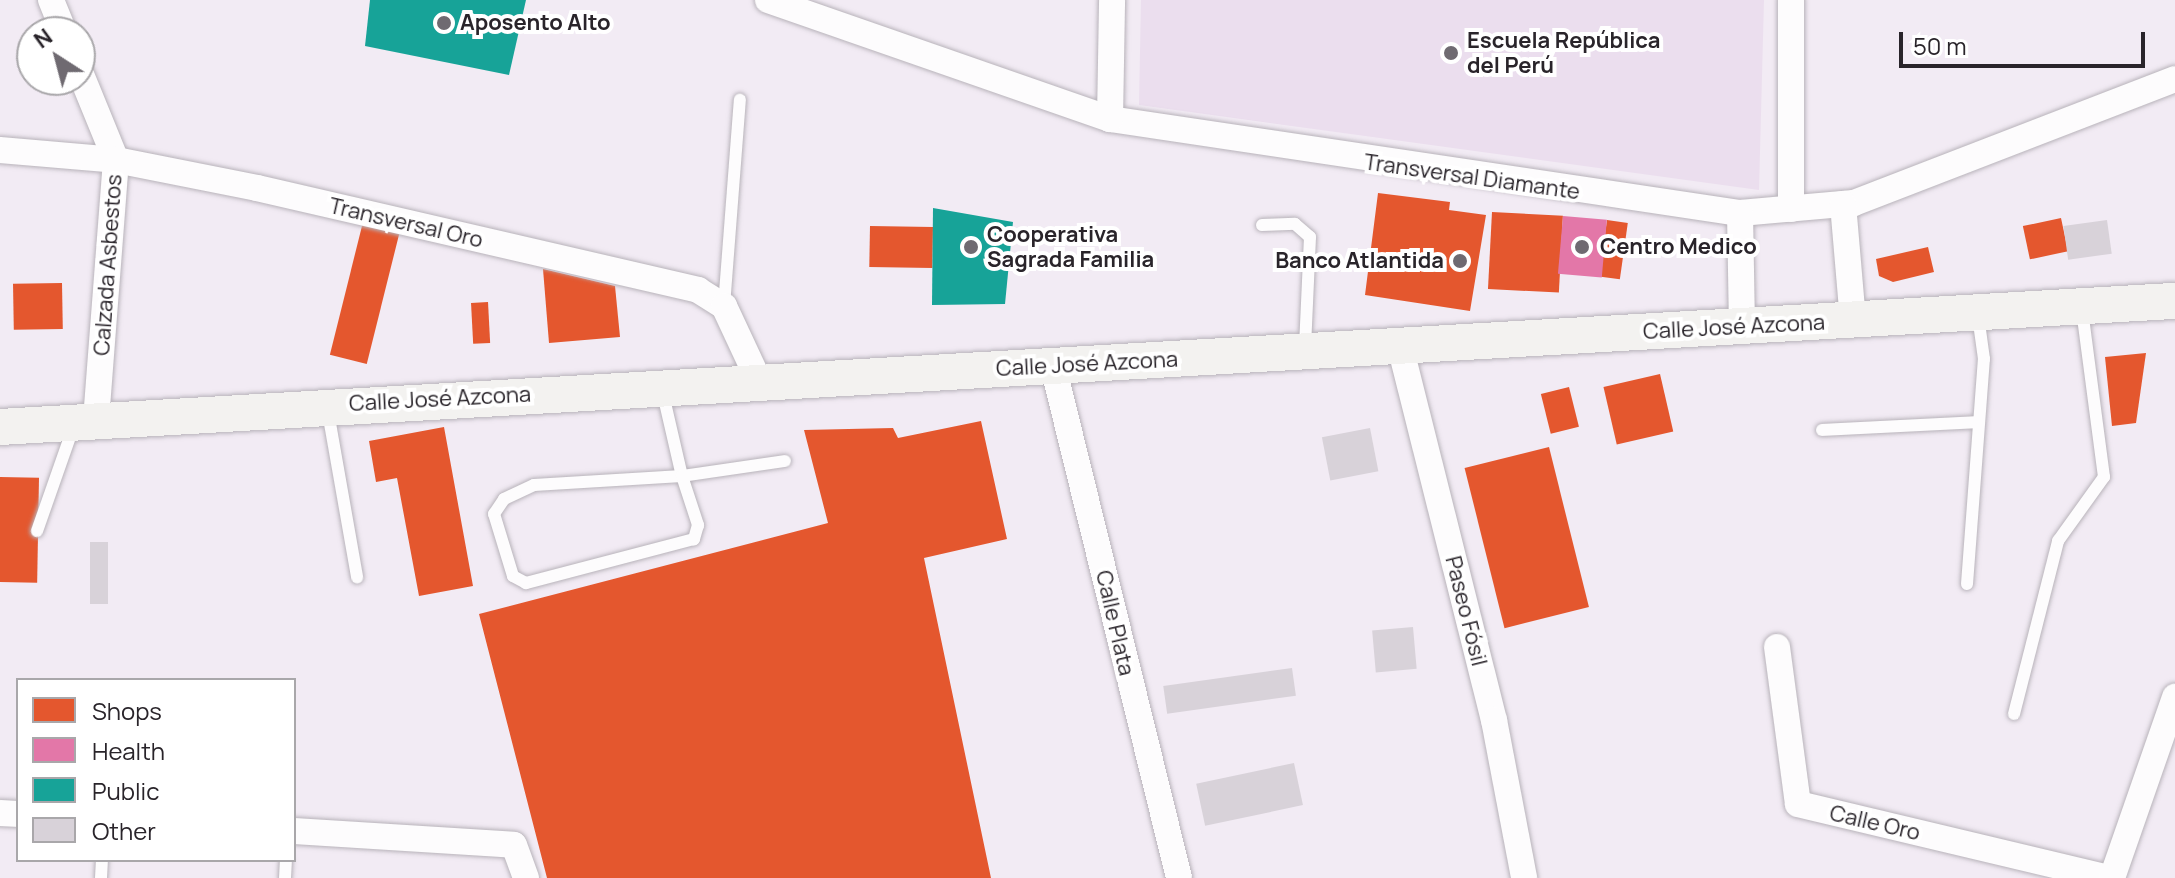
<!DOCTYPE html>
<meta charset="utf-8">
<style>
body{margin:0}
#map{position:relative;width:2175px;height:878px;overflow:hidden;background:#f2ebf4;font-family:Manrope,sans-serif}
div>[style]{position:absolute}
.built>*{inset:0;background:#ebdeee}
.shops>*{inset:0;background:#e4572e;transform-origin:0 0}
.health>*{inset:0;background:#e377a8;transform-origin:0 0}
.public>*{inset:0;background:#17a398}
.building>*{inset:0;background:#d8d2d9;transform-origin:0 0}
.roads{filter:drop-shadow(0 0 2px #b8b3ba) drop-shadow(0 0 2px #b8b3ba)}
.service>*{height:12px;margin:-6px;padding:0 6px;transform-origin:6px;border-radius:6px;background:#fdfcfd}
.minor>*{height:26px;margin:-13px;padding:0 13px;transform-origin:13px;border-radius:13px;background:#fdfcfd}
.secondary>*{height:36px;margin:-18px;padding:0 18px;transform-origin:18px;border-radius:18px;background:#f3f2f0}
.dots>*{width:22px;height:22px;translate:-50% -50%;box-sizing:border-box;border:4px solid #fff;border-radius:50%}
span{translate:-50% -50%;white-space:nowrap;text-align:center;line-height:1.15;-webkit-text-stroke:8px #fff;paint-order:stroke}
.poi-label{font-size:22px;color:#29242a;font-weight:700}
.left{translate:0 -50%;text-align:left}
.right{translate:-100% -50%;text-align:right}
.street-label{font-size:22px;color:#29242a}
.legend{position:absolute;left:16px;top:678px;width:280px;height:184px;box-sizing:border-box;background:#fff;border:2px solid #a9a7aa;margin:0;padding:10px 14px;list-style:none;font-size:24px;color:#29242a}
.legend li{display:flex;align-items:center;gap:16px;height:40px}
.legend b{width:40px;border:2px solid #a9a7aa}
.north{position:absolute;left:16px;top:16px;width:80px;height:80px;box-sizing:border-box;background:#fff;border:2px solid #a9a7aa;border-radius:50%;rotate:324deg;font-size:22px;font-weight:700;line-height:32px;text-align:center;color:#29242a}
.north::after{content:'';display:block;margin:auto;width:28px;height:36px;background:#6f6a71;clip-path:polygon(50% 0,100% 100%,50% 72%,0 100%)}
.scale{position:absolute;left:1899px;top:32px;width:246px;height:36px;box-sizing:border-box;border:4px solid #29242a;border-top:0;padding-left:10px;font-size:24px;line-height:28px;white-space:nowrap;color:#29242a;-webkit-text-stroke:6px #fff;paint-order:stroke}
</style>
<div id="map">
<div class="built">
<div style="clip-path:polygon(1141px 0,1764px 0,1759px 190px,1139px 105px)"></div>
</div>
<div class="shops">
<div style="clip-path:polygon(1378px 193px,1450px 202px,1449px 210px,1486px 215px,1470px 311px,1365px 295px)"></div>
<div style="left:1492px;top:212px;width:71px;height:77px;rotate:3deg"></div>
<div style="left:364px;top:218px;width:38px;height:141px;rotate:14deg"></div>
<div style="left:2061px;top:218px;width:34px;height:39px;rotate:78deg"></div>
<div style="left:1607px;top:220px;width:21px;height:57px;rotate:8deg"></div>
<div style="left:870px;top:226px;width:63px;height:41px;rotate:1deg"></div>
<div style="clip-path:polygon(1928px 247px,1934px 272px,1893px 282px,1879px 276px,1876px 259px)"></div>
<div style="clip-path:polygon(543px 269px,615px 286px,620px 337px,549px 343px)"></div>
<div style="left:62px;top:283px;width:46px;height:49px;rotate:89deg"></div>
<div style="left:488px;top:302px;width:41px;height:17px;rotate:87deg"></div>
<div style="clip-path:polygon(2146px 353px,2136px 423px,2112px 426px,2105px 357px)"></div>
<div style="left:1660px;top:374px;width:59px;height:58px;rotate:77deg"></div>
<div style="left:1569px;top:387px;width:41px;height:29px;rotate:76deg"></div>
<div style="clip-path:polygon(981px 421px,1007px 539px,924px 558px,991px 878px,547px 878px,479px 614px,828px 523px,804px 430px,893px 428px,898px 438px)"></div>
<div style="clip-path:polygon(444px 427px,473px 586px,419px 596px,397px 478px,376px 482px,369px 441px)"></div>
<div style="left:1549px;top:447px;width:165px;height:87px;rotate:76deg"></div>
<div style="left:0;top:477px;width:39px;height:105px;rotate:1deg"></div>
</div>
<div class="health">
<div style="left:1563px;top:216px;width:44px;height:58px;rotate:5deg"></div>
</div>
<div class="public">
<div style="clip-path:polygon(370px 0,526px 0,509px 75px,365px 46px)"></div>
<div style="clip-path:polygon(933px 208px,1013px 222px,1005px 304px,932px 305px)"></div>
</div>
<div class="building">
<div style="left:2107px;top:220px;width:34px;height:44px;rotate:82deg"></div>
<div style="left:1370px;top:428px;width:44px;height:49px;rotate:79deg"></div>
<div style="left:90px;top:542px;width:18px;height:62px"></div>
<div style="left:1413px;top:627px;width:42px;height:41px;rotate:85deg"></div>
<div style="left:1292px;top:668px;width:28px;height:130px;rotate:82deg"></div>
<div style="left:1294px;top:763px;width:43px;height:100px;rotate:78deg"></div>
</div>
<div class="roads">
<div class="service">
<div style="left:1262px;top:225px;width:33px;rotate:-2deg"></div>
<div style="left:1295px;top:224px;width:20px;rotate:41deg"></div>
<div style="left:1310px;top:237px;width:112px;rotate:92.6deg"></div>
<div style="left:724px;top:306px;width:207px;rotate:-85.6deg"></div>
<div style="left:663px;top:394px;width:84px;rotate:77deg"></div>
<div style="left:682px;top:476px;width:52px;rotate:71.9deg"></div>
<div style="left:698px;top:525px;width:15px;rotate:106deg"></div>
<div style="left:694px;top:539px;width:174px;rotate:165.3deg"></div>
<div style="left:526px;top:583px;width:15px;rotate:-152deg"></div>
<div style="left:513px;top:576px;width:65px;rotate:-107deg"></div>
<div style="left:494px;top:514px;width:18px;rotate:-56deg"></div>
<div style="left:504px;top:499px;width:33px;rotate:-25deg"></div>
<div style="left:534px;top:485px;width:148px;rotate:-3.5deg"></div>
<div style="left:682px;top:476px;width:104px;rotate:-8.3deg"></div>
<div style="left:328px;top:412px;width:168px;rotate:80deg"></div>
<div style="left:1822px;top:430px;width:157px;rotate:-2.9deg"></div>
<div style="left:37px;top:531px;width:109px;rotate:-70.7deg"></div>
<div style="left:1967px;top:584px;width:226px;rotate:-85.7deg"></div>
<div style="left:1984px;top:359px;width:43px;rotate:-97.9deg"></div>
<div style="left:2014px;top:714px;width:179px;rotate:-75.7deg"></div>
<div style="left:2058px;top:541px;width:79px;rotate:-54.3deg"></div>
<div style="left:2104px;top:477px;width:168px;rotate:-97.5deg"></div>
<div style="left:101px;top:878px;width:18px;rotate:-87deg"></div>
<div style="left:285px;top:878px;width:18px;rotate:-87deg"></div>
</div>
<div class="minor">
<div style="left:51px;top:0;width:35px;rotate:68deg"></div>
<div style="left:768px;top:0;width:362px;rotate:19.2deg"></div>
<div style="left:1110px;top:119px;width:637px;rotate:8.49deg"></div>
<div style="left:1740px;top:213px;width:114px;rotate:-5deg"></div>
<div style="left:1854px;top:203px;width:344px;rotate:-21.1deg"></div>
<div style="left:1791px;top:0;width:209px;rotate:90deg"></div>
<div style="left:80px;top:72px;width:95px;rotate:67.8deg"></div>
<div style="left:116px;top:160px;width:258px;rotate:94.4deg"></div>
<div style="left:1110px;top:119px;width:119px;rotate:-89deg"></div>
<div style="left:0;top:150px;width:116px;rotate:4.9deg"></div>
<div style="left:116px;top:160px;width:144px;rotate:11.2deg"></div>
<div style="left:257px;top:188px;width:453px;rotate:13deg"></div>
<div style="left:698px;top:290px;width:31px;rotate:32deg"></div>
<div style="left:724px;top:306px;width:83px;rotate:65deg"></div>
<div style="left:1843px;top:204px;width:116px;rotate:85.1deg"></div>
<div style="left:1740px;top:213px;width:113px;rotate:89deg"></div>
<div style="left:1400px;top:346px;width:386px;rotate:75.9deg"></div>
<div style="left:1494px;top:720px;width:161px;rotate:79.2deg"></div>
<div style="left:1053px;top:366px;width:527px;rotate:76.17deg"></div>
<div style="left:1777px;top:647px;width:158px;rotate:82.4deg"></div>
<div style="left:1798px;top:804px;width:319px;rotate:13.4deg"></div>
<div style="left:0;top:813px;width:18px;rotate:3deg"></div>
<div style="left:294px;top:831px;width:220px;rotate:3.6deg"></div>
<div style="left:514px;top:845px;width:35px;rotate:70deg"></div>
<div style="left:2112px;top:878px;width:192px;rotate:-70.8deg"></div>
</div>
<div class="secondary">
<div style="left:0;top:427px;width:2179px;rotate:-3.32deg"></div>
</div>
</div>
<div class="dots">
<div style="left:444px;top:23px;background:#6f6a71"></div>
<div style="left:1451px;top:53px;background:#6f6a71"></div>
<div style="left:971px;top:247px;background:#6f6a71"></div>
<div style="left:1582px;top:247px;background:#6f6a71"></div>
<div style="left:1460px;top:261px;background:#6f6a71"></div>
</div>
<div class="poi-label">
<span class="left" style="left:460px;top:23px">Aposento Alto</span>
<span class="left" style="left:1467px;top:53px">Escuela República<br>del Perú</span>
<span class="left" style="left:987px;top:247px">Cooperativa<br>Sagrada Familia</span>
<span class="left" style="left:1600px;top:247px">Centro Medico</span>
<span class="right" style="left:1444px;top:261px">Banco Atlantida</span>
</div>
<div class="street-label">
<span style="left:1472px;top:177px;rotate:8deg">Transversal Diamante</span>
<span style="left:406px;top:223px;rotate:13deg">Transversal Oro</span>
<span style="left:108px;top:265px;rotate:-86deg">Calzada Asbestos</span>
<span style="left:1734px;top:327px;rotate:-3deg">Calle José Azcona</span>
<span style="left:1087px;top:364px;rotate:-3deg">Calle José Azcona</span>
<span style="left:440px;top:399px;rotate:-3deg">Calle José Azcona</span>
<span style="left:1466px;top:611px;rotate:76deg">Paseo Fósil</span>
<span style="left:1115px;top:623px;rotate:77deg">Calle Plata</span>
<span style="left:1875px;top:823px;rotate:13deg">Calle Oro</span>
</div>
<ul class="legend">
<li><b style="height:22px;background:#e4572e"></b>Shops</li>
<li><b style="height:22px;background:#e377a8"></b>Health</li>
<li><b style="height:22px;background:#17a398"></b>Public</li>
<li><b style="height:22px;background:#d8d2d9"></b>Other</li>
</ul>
<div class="north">N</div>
<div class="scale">50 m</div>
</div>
